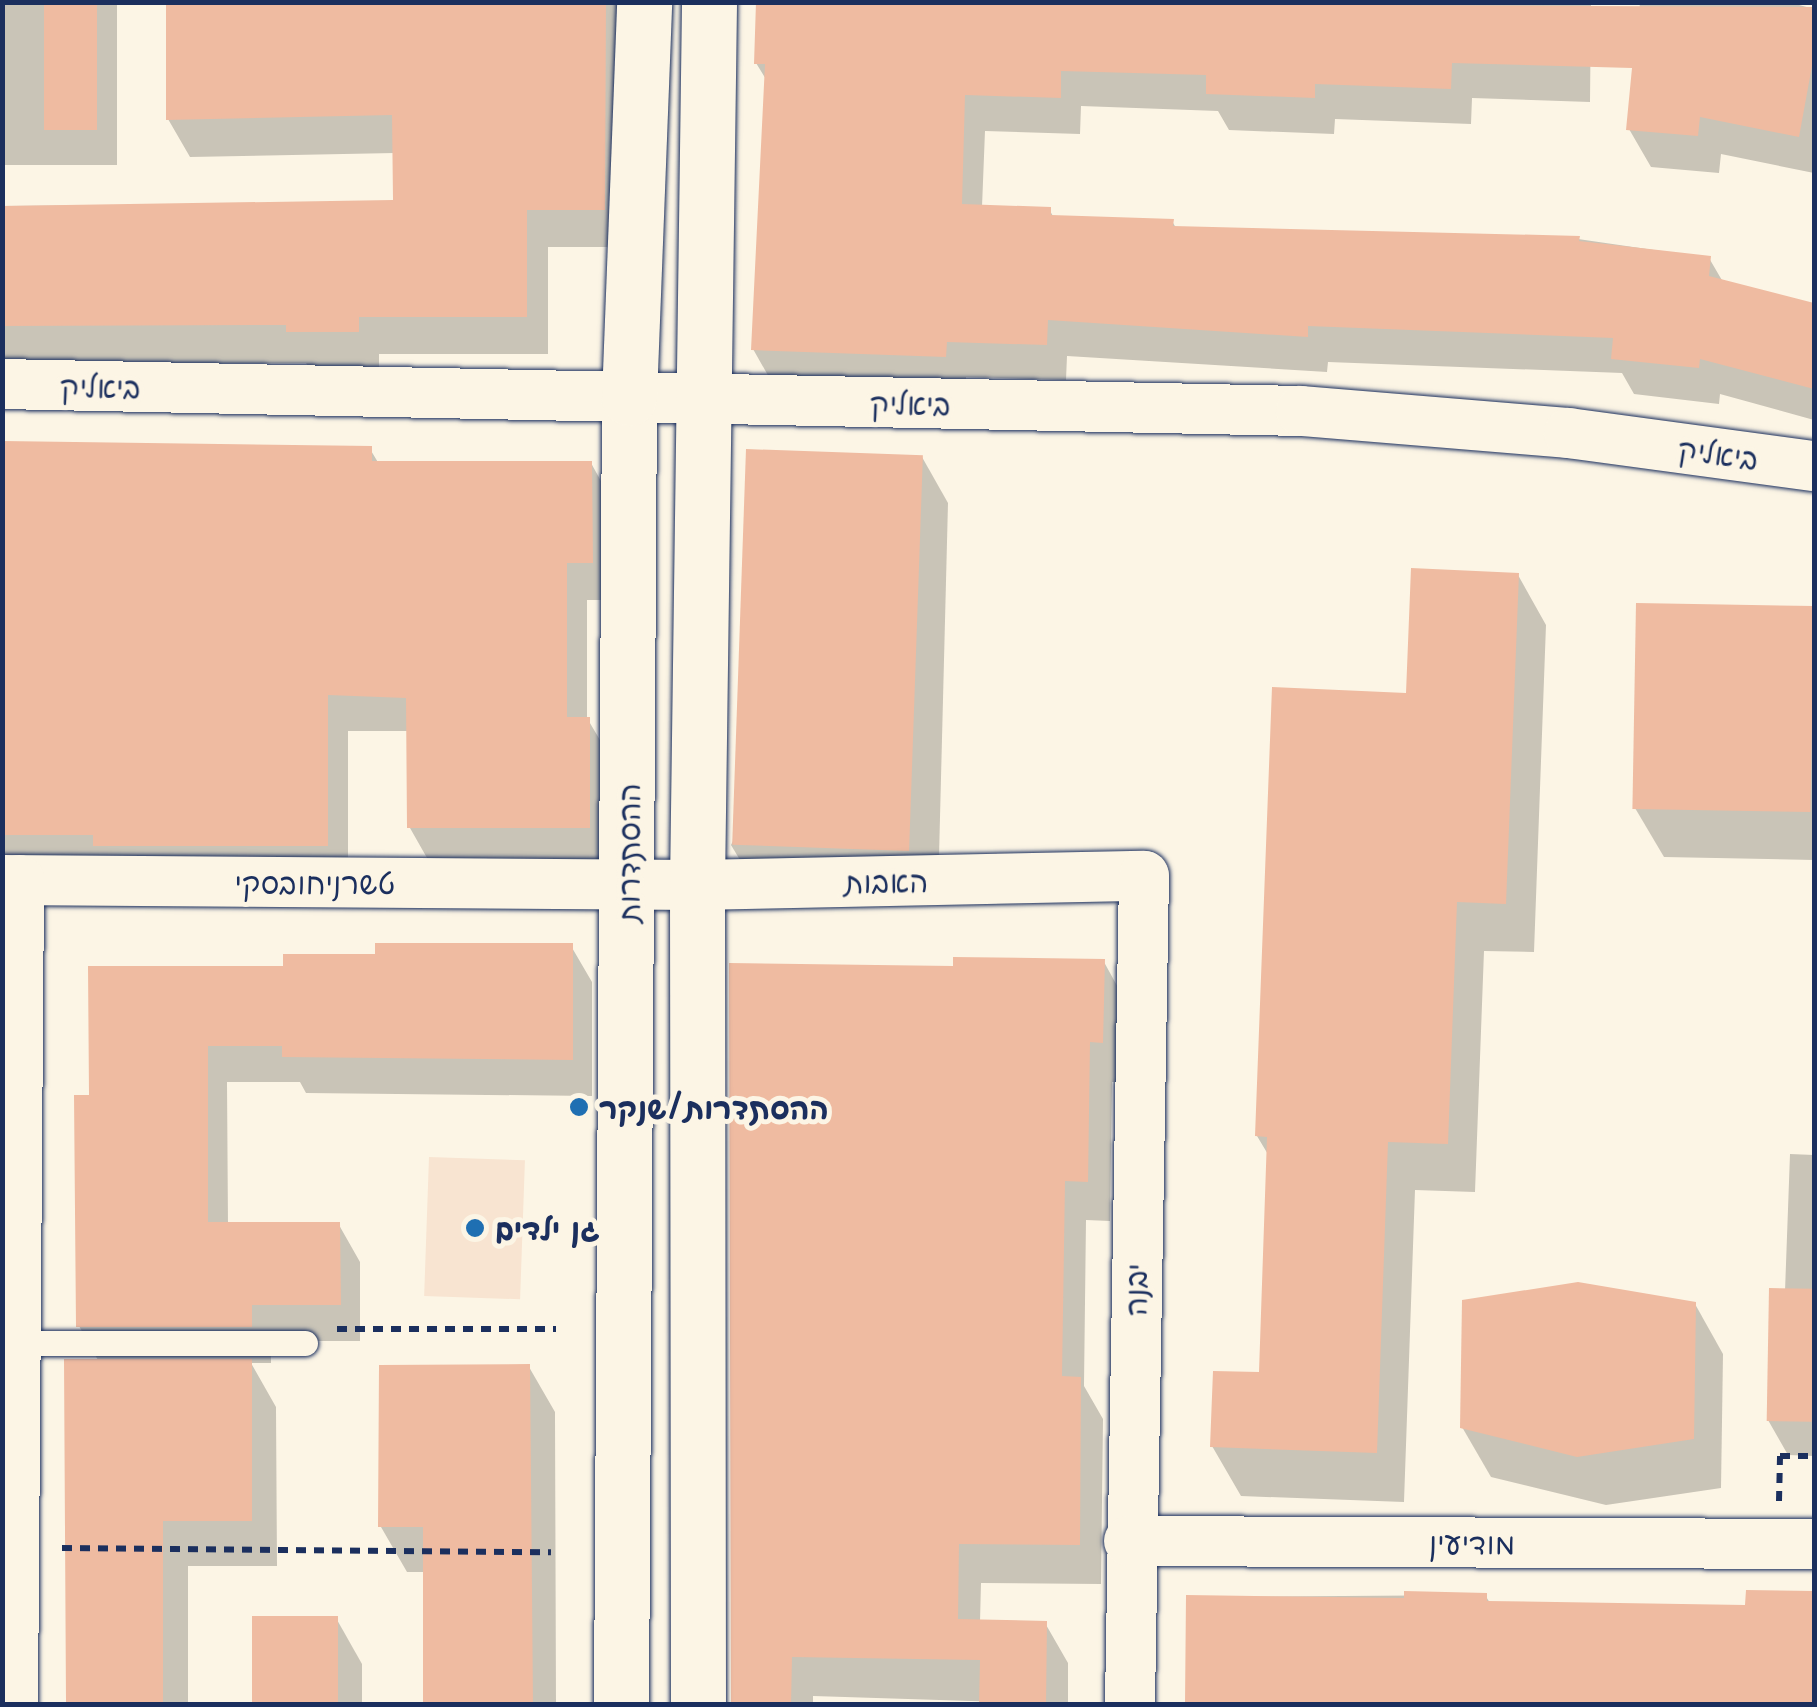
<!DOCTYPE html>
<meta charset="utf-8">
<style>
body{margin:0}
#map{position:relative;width:1817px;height:1707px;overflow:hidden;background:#fcf5e5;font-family:Mali,"Playpen Sans Hebrew",sans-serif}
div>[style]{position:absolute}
.built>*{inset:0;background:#f8e4d1;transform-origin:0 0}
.shadow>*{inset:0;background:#0003;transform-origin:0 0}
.building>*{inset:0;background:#efbba1;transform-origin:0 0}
.path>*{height:6px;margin-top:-3px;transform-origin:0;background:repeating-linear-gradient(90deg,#1b2f5e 0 10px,transparent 0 18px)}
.roads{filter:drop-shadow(0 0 2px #1b2f5e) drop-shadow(0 0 2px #1b2f5e)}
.lane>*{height:25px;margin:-12.5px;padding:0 12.5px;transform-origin:12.5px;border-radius:12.5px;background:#fcf5e5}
.street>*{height:50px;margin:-25px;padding:0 25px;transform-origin:25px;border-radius:25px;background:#fcf5e5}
.secondary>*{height:55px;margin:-27.5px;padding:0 27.5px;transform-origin:27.5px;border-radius:27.5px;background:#fcf5e5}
.dots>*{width:28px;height:28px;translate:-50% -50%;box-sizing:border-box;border:5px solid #fcf5e5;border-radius:50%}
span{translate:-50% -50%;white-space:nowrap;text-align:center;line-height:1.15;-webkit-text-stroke:10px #fcf5e5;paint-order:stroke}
.street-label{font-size:30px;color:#1b2f5e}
.poi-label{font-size:30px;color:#1b2f5e;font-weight:700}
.left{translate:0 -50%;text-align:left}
.frame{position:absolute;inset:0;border:5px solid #1b2f5e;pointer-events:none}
</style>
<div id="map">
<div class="built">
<div style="left:429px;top:1157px;width:96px;height:139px;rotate:2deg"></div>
</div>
<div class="shadow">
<div style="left:2px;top:2px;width:115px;height:163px"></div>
<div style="clip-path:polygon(168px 2px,626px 2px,625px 247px,548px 247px,548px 354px,379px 354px,379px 369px,310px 369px,306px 363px,28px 364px,2px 372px,2px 206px,395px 203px,395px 153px,190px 157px,168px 119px)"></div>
<div style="clip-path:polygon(758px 2px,1591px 2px,1590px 102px,1472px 98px,1471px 124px,1335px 119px,1334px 134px,1229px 130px,1218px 111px,1081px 106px,1080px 134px,985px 131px,982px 207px,1049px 209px,1054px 218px,1172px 221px,1176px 228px,1578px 239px,1709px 258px,1723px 282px,1814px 306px,1814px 420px,1720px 394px,1719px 404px,1634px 394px,1622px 373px,1328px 362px,1327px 372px,1067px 356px,1066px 380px,966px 377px,966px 392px,774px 386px,753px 349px,767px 81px,756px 63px)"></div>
<div style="clip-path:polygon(1640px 2px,1788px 2px,1814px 9px,1814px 173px,1721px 154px,1719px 173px,1651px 167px,1629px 129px)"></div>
<div style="clip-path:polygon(2px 443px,370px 449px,379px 464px,591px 463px,612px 501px,613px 600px,587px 600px,587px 718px,610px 757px,610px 865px,431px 865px,410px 828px,409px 731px,348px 731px,348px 882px,2px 872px)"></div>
<div style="clip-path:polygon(922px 457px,948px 503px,938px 896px,758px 890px,731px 845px)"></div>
<div style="clip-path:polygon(1518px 575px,1546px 625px,1534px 952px,1484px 951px,1475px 1192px,1415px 1190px,1404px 1502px,1241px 1496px,1212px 1446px,1261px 1375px,1269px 1156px,1257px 1136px,1408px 695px)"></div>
<div style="clip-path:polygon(1638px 606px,1814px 609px,1814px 860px,1664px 857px,1635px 808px)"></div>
<div style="clip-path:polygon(571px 946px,592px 982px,592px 1096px,306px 1093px,300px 1082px,227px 1082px,228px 1225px,339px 1225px,360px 1262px,360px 1341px,271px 1341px,271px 1363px,251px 1363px,276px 1407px,277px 1566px,188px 1566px,188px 1704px,66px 1704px,67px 1362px,99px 1362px,79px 1326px,91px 1098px,285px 968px)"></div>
<div style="clip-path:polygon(1104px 962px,1126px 1002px,1125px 1082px,1112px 1082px,1110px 1221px,1086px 1220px,1084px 1386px,1103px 1419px,1101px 1584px,981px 1583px,980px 1622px,1045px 1623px,1068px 1663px,1068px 1704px,813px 1696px,813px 1704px,733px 1704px,735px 1545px,955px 968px)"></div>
<div style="clip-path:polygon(1790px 1154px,1814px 1155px,1814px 1456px,1788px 1455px,1768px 1420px,1785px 1291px)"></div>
<div style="clip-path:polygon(1695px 1304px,1723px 1354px,1721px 1488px,1606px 1505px,1491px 1477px,1462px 1427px)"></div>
<div style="clip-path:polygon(529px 1367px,555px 1412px,556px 1704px,426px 1704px,425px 1572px,407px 1572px,381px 1527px)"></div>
<div style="clip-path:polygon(1748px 1592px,1814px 1594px,1814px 1704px,1187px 1704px,1188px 1597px,1485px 1595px,1490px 1603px,1748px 1607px)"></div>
<div style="clip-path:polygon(336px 1618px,362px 1664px,362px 1704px,254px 1704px,254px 1619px)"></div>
</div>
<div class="building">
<div style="left:44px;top:2px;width:53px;height:128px"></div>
<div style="clip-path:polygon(166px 2px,606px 2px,605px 210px,527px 210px,527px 317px,359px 317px,359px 332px,286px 332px,286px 325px,2px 326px,2px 206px,393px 200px,392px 115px,166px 120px)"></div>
<div style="clip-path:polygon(756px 2px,1814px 7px,1814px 55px,1799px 137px,1700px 117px,1698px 136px,1626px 130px,1632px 68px,1452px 63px,1451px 89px,1315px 84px,1315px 98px,1206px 94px,1206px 75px,1061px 71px,1061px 98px,965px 95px,962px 204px,1051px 207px,1051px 215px,1174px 219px,1173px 226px,1580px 236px,1579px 241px,1711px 256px,1709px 276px,1814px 303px,1814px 389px,1700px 359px,1699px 368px,1611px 359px,1613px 338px,1308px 326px,1308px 337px,1048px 320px,1047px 345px,947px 342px,946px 357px,751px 350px,765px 64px,754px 64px)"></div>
<div style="clip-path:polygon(2px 441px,372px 446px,372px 461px,592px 461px,593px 563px,567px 563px,567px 717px,590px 717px,590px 828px,407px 828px,406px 698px,328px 695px,328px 846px,93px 846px,93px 835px,2px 835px)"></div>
<div style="left:746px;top:449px;width:177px;height:396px;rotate:2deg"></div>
<div style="clip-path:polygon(1411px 568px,1519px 573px,1506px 904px,1457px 902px,1448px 1144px,1388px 1142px,1377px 1453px,1210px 1447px,1213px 1371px,1259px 1372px,1267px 1137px,1255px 1136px,1272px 687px,1406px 693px)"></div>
<div style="left:1636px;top:603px;width:178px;height:206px;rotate:1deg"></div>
<div style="clip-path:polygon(375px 943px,573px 943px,573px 1060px,282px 1057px,282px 1046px,208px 1046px,208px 1222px,340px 1222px,341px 1305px,252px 1305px,252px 1327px,76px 1327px,74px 1095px,89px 1095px,88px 966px,283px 966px,283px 954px,375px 954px)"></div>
<div style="clip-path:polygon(953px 957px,1105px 959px,1103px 1043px,1090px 1042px,1088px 1182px,1065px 1181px,1062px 1376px,1081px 1377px,1080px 1545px,959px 1544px,958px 1619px,1047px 1621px,1046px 1704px,979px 1704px,980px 1660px,792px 1657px,791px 1704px,731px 1704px,729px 963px,953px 966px)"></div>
<div style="clip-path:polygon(1578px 1282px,1696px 1302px,1694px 1439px,1577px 1457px,1460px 1428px,1462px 1300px)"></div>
<div style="left:1769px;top:1288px;width:45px;height:133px;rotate:1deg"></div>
<div style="clip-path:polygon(64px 1359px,252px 1359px,252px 1521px,163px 1521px,163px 1704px,66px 1704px)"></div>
<div style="clip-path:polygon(530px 1364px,533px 1704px,423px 1704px,423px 1527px,378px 1527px,379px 1365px)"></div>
<div style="clip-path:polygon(1746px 1590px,1814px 1591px,1814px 1704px,1185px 1704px,1186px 1595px,1404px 1598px,1404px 1591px,1487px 1593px,1487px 1601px,1745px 1605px)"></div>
<div style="left:252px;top:1616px;width:86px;height:88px"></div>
</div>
<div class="path">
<div style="left:337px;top:1329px;width:219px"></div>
<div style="left:1779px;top:1501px;width:45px;rotate:-88.7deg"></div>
<div style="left:1780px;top:1456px;width:34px"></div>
<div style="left:62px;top:1548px;width:489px;rotate:0.5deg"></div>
</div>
<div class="roads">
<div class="lane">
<div style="left:16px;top:1343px;width:289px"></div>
</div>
<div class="street">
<div style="left:2px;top:384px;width:1299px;rotate:1.19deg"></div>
<div style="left:1301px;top:411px;width:269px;rotate:4.7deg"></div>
<div style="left:1569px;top:433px;width:247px;rotate:7.7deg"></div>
<div style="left:2px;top:880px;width:695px;rotate:0.41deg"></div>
<div style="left:697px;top:885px;width:447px;rotate:-1.2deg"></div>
<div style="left:1144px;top:876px;width:828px;rotate:90.97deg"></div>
<div style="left:1129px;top:1541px;width:685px;rotate:0.25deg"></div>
<div style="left:13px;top:1704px;width:824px;rotate:-89.58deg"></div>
</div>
<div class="secondary">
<div style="left:621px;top:1704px;width:1306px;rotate:-89.65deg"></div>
<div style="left:629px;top:398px;width:396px;rotate:-87.8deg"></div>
<div style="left:698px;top:1704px;width:819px;rotate:-90.07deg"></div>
<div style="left:697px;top:885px;width:883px;rotate:-89.22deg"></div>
</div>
</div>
<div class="dots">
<div style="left:579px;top:1107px;background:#1f6fb2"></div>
<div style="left:475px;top:1228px;background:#1f6fb2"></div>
</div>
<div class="street-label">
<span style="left:100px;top:386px;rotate:1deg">ביאליק</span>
<span style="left:910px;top:403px;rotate:1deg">ביאליק</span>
<span style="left:1718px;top:453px;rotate:8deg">ביאליק</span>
<span style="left:628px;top:853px;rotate:-90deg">ההסתדרות</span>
<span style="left:886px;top:881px;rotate:-1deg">האבות</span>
<span style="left:315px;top:882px">טשרניחובסקי</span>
<span style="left:1135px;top:1290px;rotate:-89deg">יבנה</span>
<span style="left:1472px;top:1542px">מודיעין</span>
</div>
<div class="poi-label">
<span class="left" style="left:599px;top:1107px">ההסתדרות/שנקר</span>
<span class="left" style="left:495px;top:1228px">גן ילדים</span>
</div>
<div class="frame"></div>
</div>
